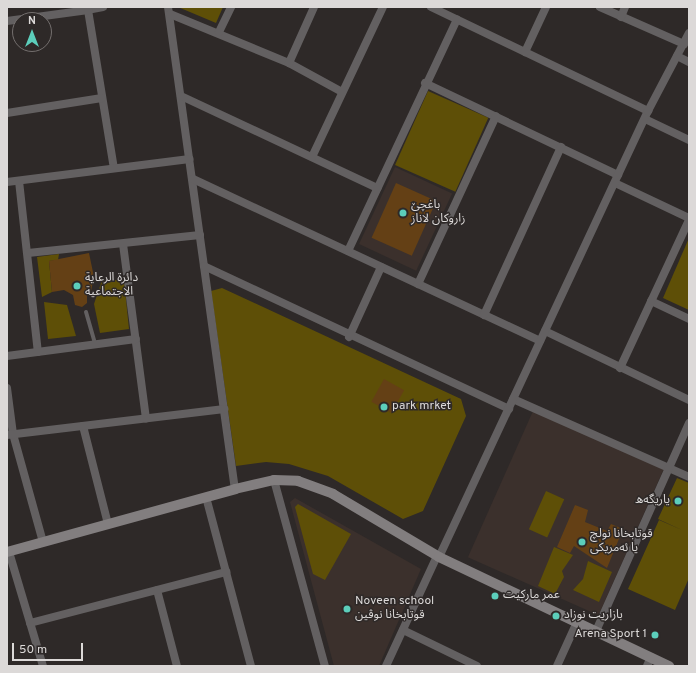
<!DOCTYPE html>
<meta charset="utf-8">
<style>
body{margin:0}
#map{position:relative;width:696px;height:673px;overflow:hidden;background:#2e2928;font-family:Overpass,"Noto Sans Arabic",sans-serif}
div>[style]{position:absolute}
.built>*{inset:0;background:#3b302c;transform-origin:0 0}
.green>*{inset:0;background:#5e4f07;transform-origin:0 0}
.building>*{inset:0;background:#644015;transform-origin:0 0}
.lane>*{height:4px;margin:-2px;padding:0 2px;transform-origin:2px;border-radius:2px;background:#636061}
.street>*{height:8px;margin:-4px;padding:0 4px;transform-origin:4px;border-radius:4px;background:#636061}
.secondary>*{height:10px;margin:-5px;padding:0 5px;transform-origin:5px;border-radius:5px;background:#827e7f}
.dots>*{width:11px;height:11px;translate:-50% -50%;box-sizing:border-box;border:2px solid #2e2928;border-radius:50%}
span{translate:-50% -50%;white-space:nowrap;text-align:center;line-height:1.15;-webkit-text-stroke:3px #2e2928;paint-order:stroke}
.poi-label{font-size:12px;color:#dcd9d8}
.left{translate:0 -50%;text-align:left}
.right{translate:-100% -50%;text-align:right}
.frame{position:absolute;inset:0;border:8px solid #dcd9d8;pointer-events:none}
.north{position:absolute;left:12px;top:12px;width:40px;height:40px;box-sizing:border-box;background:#2e2928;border:1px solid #746f6e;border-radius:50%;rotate:0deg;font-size:11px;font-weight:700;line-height:16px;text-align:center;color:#dcd9d8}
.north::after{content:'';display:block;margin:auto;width:14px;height:18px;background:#5ccebb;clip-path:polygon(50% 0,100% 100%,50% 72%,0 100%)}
.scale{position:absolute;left:12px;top:643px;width:71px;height:18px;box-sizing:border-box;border:2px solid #dcd9d8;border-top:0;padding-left:5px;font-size:12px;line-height:14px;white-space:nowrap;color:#dcd9d8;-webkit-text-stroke:3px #2e2928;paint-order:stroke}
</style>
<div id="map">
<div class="built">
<div style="left:395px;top:167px;width:63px;height:85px;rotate:25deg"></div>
<div style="left:533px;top:411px;width:143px;height:160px;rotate:24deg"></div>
<div style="clip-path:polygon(295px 498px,421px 569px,379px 666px,334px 666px,290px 502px)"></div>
</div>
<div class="green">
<div style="clip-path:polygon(178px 7px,223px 7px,216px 23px)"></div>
<div style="left:428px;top:91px;width:66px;height:81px;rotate:24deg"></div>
<div style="clip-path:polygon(689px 238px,689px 310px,663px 298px)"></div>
<div style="clip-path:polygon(59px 254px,58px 260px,49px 261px,52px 292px,42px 297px,37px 257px)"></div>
<div style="clip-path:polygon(102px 280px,124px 280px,129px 329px,100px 333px,94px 304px)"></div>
<div style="clip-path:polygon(222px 288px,461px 399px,466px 416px,423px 511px,403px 519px,328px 476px,289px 464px,266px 462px,236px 466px,211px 291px)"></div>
<div style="clip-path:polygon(44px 302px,67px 305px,76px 336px,48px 339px)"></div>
<div style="clip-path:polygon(677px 478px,689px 483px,689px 578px,675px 610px,628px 589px,659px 520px,682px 530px,658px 519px)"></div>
<div style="left:546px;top:491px;width:20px;height:42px;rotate:24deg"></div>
<div style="clip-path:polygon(298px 504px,351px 534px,325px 580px,313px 574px,295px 507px)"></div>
<div style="clip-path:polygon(554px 547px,573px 555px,562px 571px,564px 577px,555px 594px,538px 586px)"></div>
<div style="clip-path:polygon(588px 561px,612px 572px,599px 602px,573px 590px,583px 579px)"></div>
</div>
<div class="building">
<div style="left:396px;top:183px;width:44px;height:60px;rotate:24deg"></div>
<div style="clip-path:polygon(89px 253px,94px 277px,91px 291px,87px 292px,87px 303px,82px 307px,75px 305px,73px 295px,64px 290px,52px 292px,49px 261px)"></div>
<div style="left:384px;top:379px;width:23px;height:26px;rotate:29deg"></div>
<div style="clip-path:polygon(575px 505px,588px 510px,585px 522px,607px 531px,611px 524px,623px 529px,607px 568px,574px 546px,570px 553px,557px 547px)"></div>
</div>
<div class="lane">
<div style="left:86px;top:312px;width:33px;rotate:74deg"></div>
</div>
<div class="street">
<div style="left:103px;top:7px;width:15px;rotate:169deg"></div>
<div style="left:88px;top:10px;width:160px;rotate:80.7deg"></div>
<div style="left:168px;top:7px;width:487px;rotate:82.1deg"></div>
<div style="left:431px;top:7px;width:241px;rotate:25.6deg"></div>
<div style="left:600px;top:7px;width:92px;rotate:23.8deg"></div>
<div style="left:170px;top:14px;width:129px;rotate:22.4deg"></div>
<div style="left:289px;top:63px;width:60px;rotate:28.7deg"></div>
<div style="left:621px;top:17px;width:11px;rotate:-68deg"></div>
<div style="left:7px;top:21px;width:82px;rotate:-7.7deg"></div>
<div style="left:219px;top:32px;width:28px;rotate:-64deg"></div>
<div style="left:525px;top:52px;width:50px;rotate:-65deg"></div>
<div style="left:677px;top:56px;width:13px;rotate:27deg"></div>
<div style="left:289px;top:63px;width:61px;rotate:-65.9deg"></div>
<div style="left:425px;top:83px;width:214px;rotate:25.5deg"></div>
<div style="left:181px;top:96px;width:217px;rotate:25.1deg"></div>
<div style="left:7px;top:113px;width:96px;rotate:-9deg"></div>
<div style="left:645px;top:119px;width:49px;rotate:25.5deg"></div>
<div style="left:312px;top:157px;width:166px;rotate:-64.7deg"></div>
<div style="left:193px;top:179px;width:383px;rotate:25deg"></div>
<div style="left:19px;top:181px;width:172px;rotate:83.7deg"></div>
<div style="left:7px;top:182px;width:184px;rotate:-7.2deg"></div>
<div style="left:615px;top:183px;width:82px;rotate:25.3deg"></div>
<div style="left:123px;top:244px;width:176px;rotate:82.5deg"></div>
<div style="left:348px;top:251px;width:256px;rotate:-64.8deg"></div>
<div style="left:28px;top:253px;width:173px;rotate:-6deg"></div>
<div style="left:204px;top:266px;width:337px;rotate:25.1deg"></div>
<div style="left:418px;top:284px;width:185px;rotate:-65.1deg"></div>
<div style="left:651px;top:301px;width:42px;rotate:25.3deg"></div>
<div style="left:484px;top:315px;width:185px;rotate:-65.4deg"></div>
<div style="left:545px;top:331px;width:160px;rotate:25.6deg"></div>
<div style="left:349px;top:337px;width:77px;rotate:-65.4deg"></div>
<div style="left:7px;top:356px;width:130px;rotate:-7.5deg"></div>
<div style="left:620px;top:368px;width:163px;rotate:-65deg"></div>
<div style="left:7px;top:388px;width:46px;rotate:82.6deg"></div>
<div style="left:13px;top:434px;width:112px;rotate:74.5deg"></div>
<div style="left:513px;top:399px;width:193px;rotate:23.9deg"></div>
<div style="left:83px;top:426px;width:101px;rotate:75.7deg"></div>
<div style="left:7px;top:435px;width:219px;rotate:-6.8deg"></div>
<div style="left:274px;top:480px;width:193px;rotate:74.7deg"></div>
<div style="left:206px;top:497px;width:175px;rotate:75.1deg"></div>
<div style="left:9px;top:552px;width:119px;rotate:73.4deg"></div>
<div style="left:439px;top:557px;width:493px;rotate:-64.9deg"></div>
<div style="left:648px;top:111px;width:88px;rotate:-62.3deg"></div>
<div style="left:157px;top:590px;width:79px;rotate:75.3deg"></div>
<div style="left:30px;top:623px;width:203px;rotate:-14.6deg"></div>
<div style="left:403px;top:630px;width:82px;rotate:25.9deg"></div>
<div style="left:596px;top:631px;width:228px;rotate:-65.9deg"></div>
<div style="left:386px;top:666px;width:121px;rotate:-65.1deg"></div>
<div style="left:557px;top:666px;width:48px;rotate:-65.6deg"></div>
<div style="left:647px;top:666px;width:10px;rotate:-66deg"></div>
</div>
<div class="secondary">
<div style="left:7px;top:552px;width:237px;rotate:-15.4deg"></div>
<div style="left:235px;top:489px;width:40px;rotate:-13deg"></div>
<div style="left:274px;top:480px;width:24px;rotate:2deg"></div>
<div style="left:298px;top:481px;width:37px;rotate:20deg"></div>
<div style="left:333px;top:494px;width:123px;rotate:30.7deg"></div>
<div style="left:439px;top:557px;width:255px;rotate:25.4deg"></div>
</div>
<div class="dots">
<div style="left:403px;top:213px;background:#5ccebb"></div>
<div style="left:77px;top:286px;background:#5ccebb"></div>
<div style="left:384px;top:407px;background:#5ccebb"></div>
<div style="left:678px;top:501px;background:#5ccebb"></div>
<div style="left:582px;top:542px;background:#5ccebb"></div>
<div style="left:495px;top:596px;background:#5ccebb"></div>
<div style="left:347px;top:609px;background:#5ccebb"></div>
<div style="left:556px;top:616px;background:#5ccebb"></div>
<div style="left:655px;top:635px;background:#5ccebb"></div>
</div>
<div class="poi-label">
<span class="left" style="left:411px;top:213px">باغچێ<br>زاروكان لاناز</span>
<span class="left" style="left:85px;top:286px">دائرة الرعاية<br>الاجتماعية</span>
<span class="left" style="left:392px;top:407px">park mrket</span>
<span class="right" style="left:670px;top:501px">یاریگه‌ه</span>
<span class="left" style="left:590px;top:542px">قوتابخانا نولچ<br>يا ئەمريكى</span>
<span class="left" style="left:503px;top:596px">عمر ماركيت</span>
<span class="left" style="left:355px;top:609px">Noveen school<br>قوتابخانا نوڤين</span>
<span class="left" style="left:564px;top:616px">بازاريت نوزاد</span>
<span class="right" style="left:647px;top:635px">Arena Sport 1</span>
</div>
<div class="frame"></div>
<div class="north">N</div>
<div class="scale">50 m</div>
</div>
